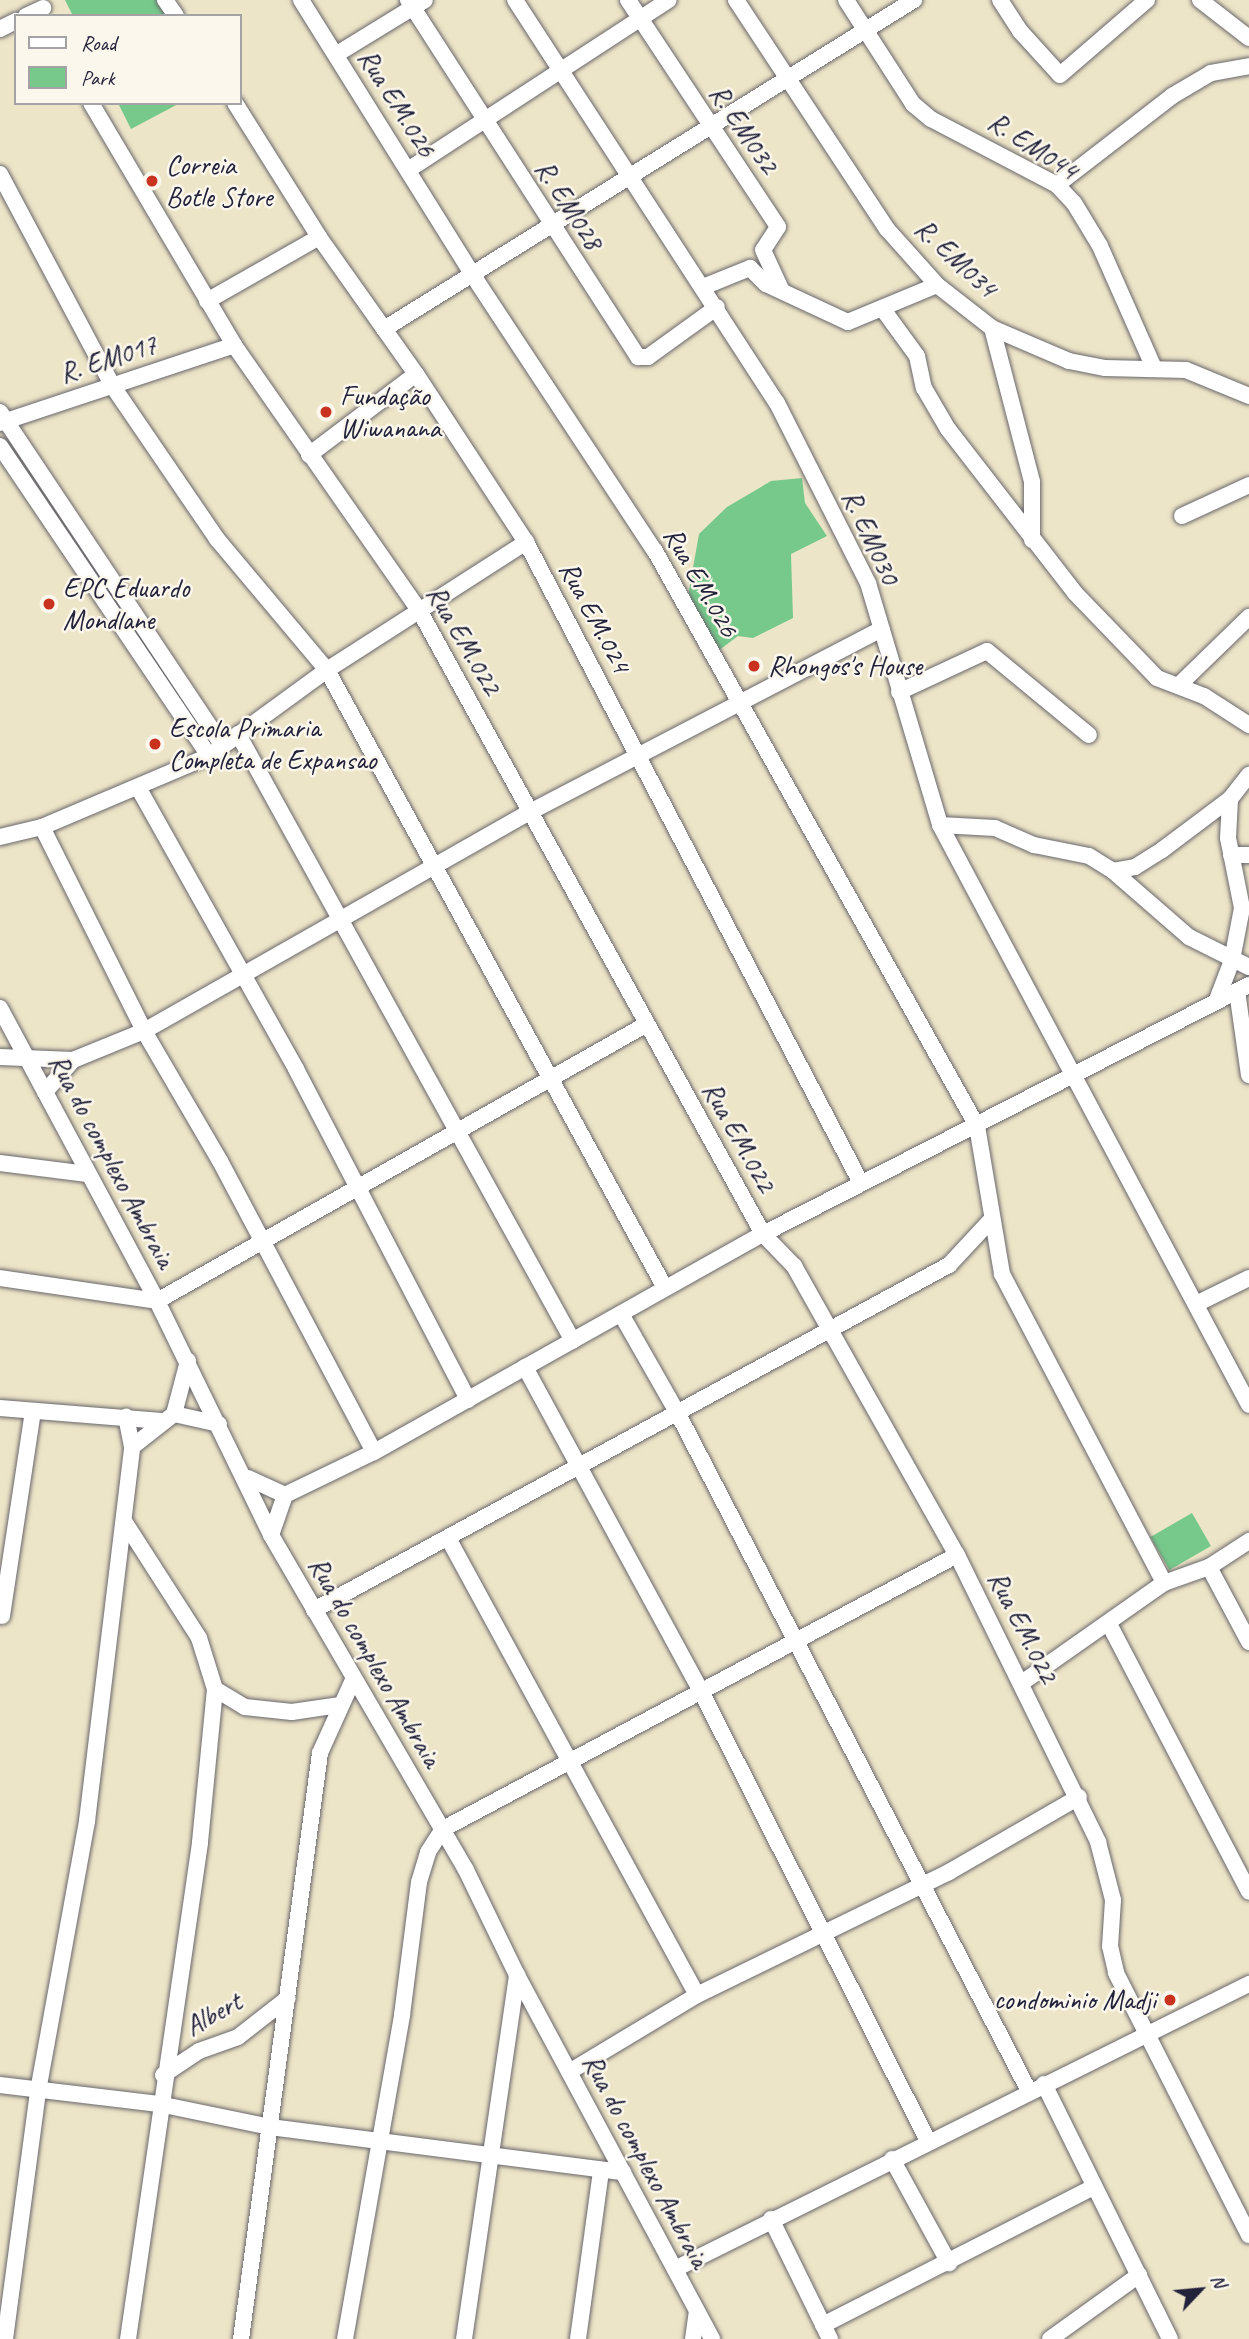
<!DOCTYPE html>
<meta charset="utf-8">
<style>
body{margin:0}
#map{position:relative;width:1249px;height:2339px;overflow:hidden;background:#ede5c7;font-family:Caveat,sans-serif}
div>[style]{position:absolute}
.green>*{inset:0;background:#77c98b;transform-origin:0 0}
.roads{filter:drop-shadow(0 0 2px #69666c) drop-shadow(0 0 2px #69666c)}
.minor>*{height:16px;margin:-8px;padding:0 8px;transform-origin:8px;border-radius:8px;background:#fff}
.dots>*{width:19px;height:19px;translate:-50% -50%;box-sizing:border-box;border:4px solid #fbf7ec;border-radius:50%}
span{translate:-50% -50%;white-space:nowrap;text-align:center;line-height:1.15;-webkit-text-stroke:5px #fbf7ec;paint-order:stroke}
.street-label{font-size:28px;color:#22223b}
.poi-label{font-size:28px;color:#22223b}
.left{translate:0 -50%;text-align:left}
.right{translate:-100% -50%;text-align:right}
.legend{position:absolute;left:14px;top:14px;width:228px;height:91px;box-sizing:border-box;background:#fbf7ec;border:2px solid #a4a2a5;margin:0;padding:9px 12px;list-style:none;font-size:21px;color:#22223b}
.legend li{display:flex;align-items:center;gap:14px;height:35px}
.legend b{width:35px;border:2px solid #a4a2a5}
.north{position:absolute;left:1165px;top:2255px;width:70px;height:70px;-webkit-text-stroke:5px #fbf7ec;paint-order:stroke;rotate:64deg;font-size:19px;font-weight:700;line-height:28px;text-align:center;color:#22223b}
.north::after{content:'';display:block;margin:auto;width:24px;height:32px;background:#22223b;clip-path:polygon(50% 0,100% 100%,50% 72%,0 100%)}
</style>
<div id="map">
<div class="green">
<div style="clip-path:polygon(65px 0,156px 0,167px 16px,73px 16px)"></div>
<div style="clip-path:polygon(118px 103px,180px 103px,131px 129px)"></div>
<div style="clip-path:polygon(802px 478px,805px 503px,827px 536px,791px 554px,793px 618px,753px 638px,738px 636px,718px 651px,688px 596px,699px 534px,727px 507px,771px 481px)"></div>
<div style="left:1192px;top:1513px;width:38px;height:48px;rotate:60deg"></div>
</div>
<div class="roads">
<div class="minor">
<div style="left:165px;top:0;width:19px;rotate:55deg"></div>
<div style="left:301px;top:0;width:327px;rotate:58deg"></div>
<div style="left:474px;top:277px;width:328px;rotate:56.6deg"></div>
<div style="left:655px;top:551px;width:659px;rotate:60.75deg"></div>
<div style="left:977px;top:1126px;width:150px;rotate:80.4deg"></div>
<div style="left:1002px;top:1274px;width:349px;rotate:62.3deg"></div>
<div style="left:408px;top:0;width:425px;rotate:57.2deg"></div>
<div style="left:638px;top:357px;width:10px"></div>
<div style="left:648px;top:357px;width:85px;rotate:-35.9deg"></div>
<div style="left:515px;top:0;width:481px;rotate:57deg"></div>
<div style="left:777px;top:403px;width:202px;rotate:63.2deg"></div>
<div style="left:868px;top:583px;width:252px;rotate:73.4deg"></div>
<div style="left:940px;top:825px;width:55px;rotate:3.1deg"></div>
<div style="left:995px;top:828px;width:43px;rotate:23.6deg"></div>
<div style="left:1034px;top:845px;width:56px;rotate:11.3deg"></div>
<div style="left:1089px;top:856px;width:28px;rotate:32deg"></div>
<div style="left:1113px;top:871px;width:101px;rotate:41deg"></div>
<div style="left:1189px;top:937px;width:67px;rotate:26.6deg"></div>
<div style="left:628px;top:0;width:272px;rotate:56.5deg"></div>
<div style="left:778px;top:227px;width:27px;rotate:123deg"></div>
<div style="left:763px;top:250px;width:43px;rotate:65.2deg"></div>
<div style="left:736px;top:0;width:274px;rotate:56.6deg"></div>
<div style="left:887px;top:229px;width:75px;rotate:48.2deg"></div>
<div style="left:937px;top:285px;width:70px;rotate:38deg"></div>
<div style="left:992px;top:328px;width:84px;rotate:23.2deg"></div>
<div style="left:1069px;top:361px;width:37px;rotate:11deg"></div>
<div style="left:1105px;top:368px;width:81px;rotate:1.4deg"></div>
<div style="left:1186px;top:370px;width:68px;rotate:22.4deg"></div>
<div style="left:846px;top:0;width:124px;rotate:57.2deg"></div>
<div style="left:913px;top:104px;width:23px;rotate:40deg"></div>
<div style="left:931px;top:119px;width:142px;rotate:27.6deg"></div>
<div style="left:1057px;top:185px;width:25px;rotate:47deg"></div>
<div style="left:1074px;top:203px;width:50px;rotate:58.8deg"></div>
<div style="left:1100px;top:246px;width:133px;rotate:66.1deg"></div>
<div style="left:1000px;top:0;width:37px;rotate:57deg"></div>
<div style="left:1020px;top:31px;width:59px;rotate:47.7deg"></div>
<div style="left:1060px;top:75px;width:115px;rotate:-40.8deg"></div>
<div style="left:1200px;top:0;width:62px;rotate:37.8deg"></div>
<div style="left:26px;top:16px;width:19px;rotate:-25deg"></div>
<div style="left:0;top:29px;width:18px;rotate:-27deg"></div>
<div style="left:337px;top:54px;width:103px;rotate:-31.5deg"></div>
<div style="left:91px;top:103px;width:281px;rotate:59.4deg"></div>
<div style="left:234px;top:345px;width:323px;rotate:55.1deg"></div>
<div style="left:419px;top:610px;width:713px;rotate:61.13deg"></div>
<div style="left:763px;top:1234px;width:45px;rotate:45.9deg"></div>
<div style="left:794px;top:1266px;width:332px;rotate:60.6deg"></div>
<div style="left:957px;top:1555px;width:320px;rotate:63.8deg"></div>
<div style="left:1098px;top:1842px;width:60px;rotate:75.5deg"></div>
<div style="left:1113px;top:1900px;width:46px;rotate:93.7deg"></div>
<div style="left:1110px;top:1946px;width:28px;rotate:77deg"></div>
<div style="left:1116px;top:1973px;width:294px;rotate:63.1deg"></div>
<div style="left:235px;top:103px;width:158px;rotate:57.9deg"></div>
<div style="left:319px;top:237px;width:168px;rotate:54.7deg"></div>
<div style="left:416px;top:374px;width:201px;rotate:56.8deg"></div>
<div style="left:526px;top:542px;width:723px;rotate:62.41deg"></div>
<div style="left:408px;top:170px;width:311px;rotate:-33.1deg"></div>
<div style="left:0;top:174px;width:239px;rotate:62deg"></div>
<div style="left:112px;top:385px;width:186px;rotate:55.7deg"></div>
<div style="left:217px;top:539px;width:171px;rotate:50deg"></div>
<div style="left:327px;top:670px;width:704px;rotate:61.32deg"></div>
<div style="left:1057px;top:185px;width:145px;rotate:-37.7deg"></div>
<div style="left:1172px;top:96px;width:45px;rotate:-30.5deg"></div>
<div style="left:1211px;top:73px;width:39px;rotate:-10deg"></div>
<div style="left:703px;top:287px;width:51px;rotate:-22deg"></div>
<div style="left:750px;top:268px;width:23px;rotate:45deg"></div>
<div style="left:766px;top:284px;width:90px;rotate:24.9deg"></div>
<div style="left:848px;top:322px;width:96px;rotate:-22.6deg"></div>
<div style="left:207px;top:301px;width:129px;rotate:-29.7deg"></div>
<div style="left:882px;top:308px;width:59px;rotate:53.9deg"></div>
<div style="left:917px;top:356px;width:33px;rotate:78deg"></div>
<div style="left:924px;top:388px;width:48px;rotate:59.7deg"></div>
<div style="left:948px;top:429px;width:207px;rotate:52.2deg"></div>
<div style="left:1075px;top:593px;width:118px;rotate:46deg"></div>
<div style="left:1157px;top:678px;width:50px;rotate:21deg"></div>
<div style="left:1204px;top:696px;width:54px;rotate:32.8deg"></div>
<div style="left:992px;top:328px;width:159px;rotate:75.4deg"></div>
<div style="left:1032px;top:482px;width:58px;rotate:90deg"></div>
<div style="left:384px;top:329px;width:624px;rotate:-31.83deg"></div>
<div style="left:0;top:412px;width:400px;rotate:56.3deg"></div>
<div style="left:0;top:423px;width:247px;rotate:-18.4deg"></div>
<div style="left:0;top:446px;width:374px;rotate:56deg"></div>
<div style="left:309px;top:455px;width:134px;rotate:-37.1deg"></div>
<div style="left:1182px;top:516px;width:74px;rotate:-24.8deg"></div>
<div style="left:1179px;top:685px;width:98px;rotate:-44.2deg"></div>
<div style="left:899px;top:692px;width:97px;rotate:-25deg"></div>
<div style="left:987px;top:651px;width:132px;rotate:39.5deg"></div>
<div style="left:238px;top:734px;width:693px;rotate:61.11deg"></div>
<div style="left:139px;top:789px;width:321px;rotate:60.7deg"></div>
<div style="left:296px;top:1069px;width:373px;rotate:62.5deg"></div>
<div style="left:940px;top:825px;width:657px;rotate:61.95deg"></div>
<div style="left:42px;top:827px;width:228px;rotate:63.4deg"></div>
<div style="left:144px;top:1031px;width:151px;rotate:59.7deg"></div>
<div style="left:220px;top:1161px;width:329px;rotate:62.1deg"></div>
<div style="left:0;top:837px;width:43px;rotate:-13.4deg"></div>
<div style="left:42px;top:827px;width:181px;rotate:-23deg"></div>
<div style="left:209px;top:756px;width:146px;rotate:-36.1deg"></div>
<div style="left:327px;top:670px;width:237px;rotate:-32.7deg"></div>
<div style="left:1231px;top:855px;width:18px"></div>
<div style="left:1113px;top:871px;width:22px;rotate:-10deg"></div>
<div style="left:1135px;top:867px;width:32px;rotate:-32deg"></div>
<div style="left:1162px;top:850px;width:85px;rotate:-36.9deg"></div>
<div style="left:1230px;top:799px;width:31px;rotate:-52deg"></div>
<div style="left:1237px;top:991px;width:85px;rotate:81.9deg"></div>
<div style="left:1218px;top:997px;width:40px;rotate:-69deg"></div>
<div style="left:1232px;top:960px;width:53px;rotate:-79.1deg"></div>
<div style="left:1242px;top:908px;width:71px;rotate:-101.3deg"></div>
<div style="left:1228px;top:838px;width:39px;rotate:-87deg"></div>
<div style="left:0;top:1008px;width:332px;rotate:61.8deg"></div>
<div style="left:157px;top:1301px;width:260px;rotate:64deg"></div>
<div style="left:271px;top:1535px;width:388px;rotate:59.8deg"></div>
<div style="left:466px;top:1870px;width:117px;rotate:64.1deg"></div>
<div style="left:517px;top:1975px;width:413px;rotate:61.8deg"></div>
<div style="left:0;top:1057px;width:73px;rotate:2.4deg"></div>
<div style="left:73px;top:1060px;width:77px;rotate:-22.2deg"></div>
<div style="left:144px;top:1031px;width:446px;rotate:-29.6deg"></div>
<div style="left:532px;top:811px;width:394px;rotate:-27.5deg"></div>
<div style="left:45px;top:1092px;width:43px;rotate:-48.8deg"></div>
<div style="left:0;top:1163px;width:88px;rotate:7.2deg"></div>
<div style="left:0;top:1278px;width:159px;rotate:8.3deg"></div>
<div style="left:157px;top:1301px;width:563px;rotate:-29.48deg"></div>
<div style="left:1196px;top:1304px;width:59px;rotate:-26.1deg"></div>
<div style="left:621px;top:1314px;width:113px;rotate:60.3deg"></div>
<div style="left:677px;top:1412px;width:765px;rotate:62.6deg"></div>
<div style="left:525px;top:1367px;width:369px;rotate:61.5deg"></div>
<div style="left:701px;top:1691px;width:506px;rotate:63.23deg"></div>
<div style="left:0;top:1408px;width:162px;rotate:4.6deg"></div>
<div style="left:174px;top:1414px;width:55px;rotate:-75.2deg"></div>
<div style="left:132px;top:1447px;width:53px;rotate:-38.2deg"></div>
<div style="left:174px;top:1414px;width:46px;rotate:12.5deg"></div>
<div style="left:248px;top:1478px;width:41px;rotate:24.7deg"></div>
<div style="left:124px;top:1521px;width:139px;rotate:57.3deg"></div>
<div style="left:199px;top:1638px;width:53px;rotate:72.6deg"></div>
<div style="left:215px;top:1689px;width:155px;rotate:95.6deg"></div>
<div style="left:200px;top:1843px;width:501px;rotate:98.26deg"></div>
<div style="left:271px;top:1535px;width:42px;rotate:-70.7deg"></div>
<div style="left:285px;top:1495px;width:99px;rotate:-25.8deg"></div>
<div style="left:374px;top:1452px;width:446px;rotate:-29.3deg"></div>
<div style="left:763px;top:1234px;width:546px;rotate:-27.13deg"></div>
<div style="left:448px;top:1538px;width:520px;rotate:61.42deg"></div>
<div style="left:1209px;top:1567px;width:85px;rotate:61.9deg"></div>
<div style="left:314px;top:1610px;width:723px;rotate:-28.52deg"></div>
<div style="left:949px;top:1265px;width:62px;rotate:-47deg"></div>
<div style="left:2px;top:1616px;width:207px;rotate:-81.4deg"></div>
<div style="left:1109px;top:1624px;width:302px;rotate:62.4deg"></div>
<div style="left:1023px;top:1682px;width:172px;rotate:-35.1deg"></div>
<div style="left:1164px;top:1583px;width:48px;rotate:-19.6deg"></div>
<div style="left:1209px;top:1567px;width:48px;rotate:-33deg"></div>
<div style="left:215px;top:1689px;width:35px;rotate:31deg"></div>
<div style="left:245px;top:1707px;width:47px;rotate:6.1deg"></div>
<div style="left:292px;top:1712px;width:49px;rotate:-8.3deg"></div>
<div style="left:569px;top:2072px;width:149px;rotate:-31deg"></div>
<div style="left:697px;top:1995px;width:280px;rotate:-26deg"></div>
<div style="left:949px;top:1872px;width:150px;rotate:-30deg"></div>
<div style="left:163px;top:2075px;width:43px;rotate:-33.7deg"></div>
<div style="left:199px;top:2051px;width:41px;rotate:-19.7deg"></div>
<div style="left:238px;top:2037px;width:63px;rotate:-38deg"></div>
<div style="left:1044px;top:2084px;width:284px;rotate:63.7deg"></div>
<div style="left:0;top:2085px;width:160px;rotate:6.8deg"></div>
<div style="left:159px;top:2104px;width:113px;rotate:11.7deg"></div>
<div style="left:270px;top:2127px;width:356px;rotate:7.3deg"></div>
<div style="left:892px;top:2159px;width:119px;rotate:61.3deg"></div>
<div style="left:771px;top:2219px;width:134px;rotate:63.8deg"></div>
<div style="left:675px;top:2269px;width:641px;rotate:-26.41deg"></div>
<div style="left:823px;top:2325px;width:304px;rotate:-27deg"></div>
<div style="left:5px;top:2339px;width:250px;rotate:-82.4deg"></div>
<div style="left:38px;top:2091px;width:274px;rotate:-79.7deg"></div>
<div style="left:87px;top:1821px;width:377px;rotate:-83.1deg"></div>
<div style="left:132px;top:1447px;width:31px;rotate:-101deg"></div>
<div style="left:241px;top:2339px;width:591px;rotate:-82.32deg"></div>
<div style="left:320px;top:1753px;width:80px;rotate:-65.7deg"></div>
<div style="left:345px;top:2339px;width:329px;rotate:-80deg"></div>
<div style="left:402px;top:2015px;width:134px;rotate:-82.7deg"></div>
<div style="left:419px;top:1882px;width:31px;rotate:-73deg"></div>
<div style="left:428px;top:1852px;width:27px;rotate:-57deg"></div>
<div style="left:443px;top:1829px;width:582px;rotate:-28.06deg"></div>
<div style="left:464px;top:2339px;width:368px;rotate:-81.7deg"></div>
<div style="left:578px;top:2339px;width:170px;rotate:-82.2deg"></div>
<div style="left:693px;top:2339px;width:28px;rotate:-82deg"></div>
<div style="left:1050px;top:2339px;width:110px;rotate:-35.7deg"></div>
</div>
</div>
<div class="dots">
<div style="left:152px;top:181px;background:#c8321e"></div>
<div style="left:326px;top:412px;background:#c8321e"></div>
<div style="left:49px;top:604px;background:#c8321e"></div>
<div style="left:754px;top:666px;background:#c8321e"></div>
<div style="left:155px;top:744px;background:#c8321e"></div>
<div style="left:1170px;top:2000px;background:#c8321e"></div>
</div>
<div class="street-label">
<span style="left:397px;top:103px;rotate:58deg">Rua EM.026</span>
<span style="left:744px;top:129px;rotate:56deg">R. EM032</span>
<span style="left:1033px;top:146px;rotate:33deg">R. EM044</span>
<span style="left:569px;top:205px;rotate:57deg">R. EM028</span>
<span style="left:956px;top:258px;rotate:43deg">R. EM034</span>
<span style="left:108px;top:359px;rotate:-18deg">R. EM017</span>
<span style="left:871px;top:537px;rotate:65deg">R. EM030</span>
<span style="left:701px;top:582px;rotate:60deg">Rua EM.026</span>
<span style="left:595px;top:617px;rotate:62deg">Rua EM.024</span>
<span style="left:464px;top:640px;rotate:60deg">Rua EM.022</span>
<span style="left:739px;top:1137px;rotate:61deg">Rua EM.022</span>
<span style="left:112px;top:1161px;rotate:62deg">Rua do complexo Ambraia</span>
<span style="left:1023px;top:1627px;rotate:63deg">Rua EM.022</span>
<span style="left:375px;top:1662px;rotate:60deg">Rua do complexo Ambraia</span>
<span style="left:213px;top:2014px;rotate:-29deg">Albert</span>
<span style="left:646px;top:2161px;rotate:62deg">Rua do complexo Ambraia</span>
</div>
<div class="poi-label">
<span class="left" style="left:166px;top:181px">Correia<br>Botle Store</span>
<span class="left" style="left:340px;top:412px">Fundação<br>Wiwanana</span>
<span class="left" style="left:63px;top:604px">EPC Eduardo<br>Mondlane</span>
<span class="left" style="left:768px;top:666px">Rhongos's House</span>
<span class="left" style="left:169px;top:744px">Escola Primaria<br>Completa de Expansao</span>
<span class="right" style="left:1156px;top:2000px">condominio Madji</span>
</div>
<ul class="legend">
<li><b style="height:9px;background:#fff"></b>Road</li>
<li><b style="height:19px;background:#77c98b"></b>Park</li>
</ul>
<div class="north">N</div>
</div>
